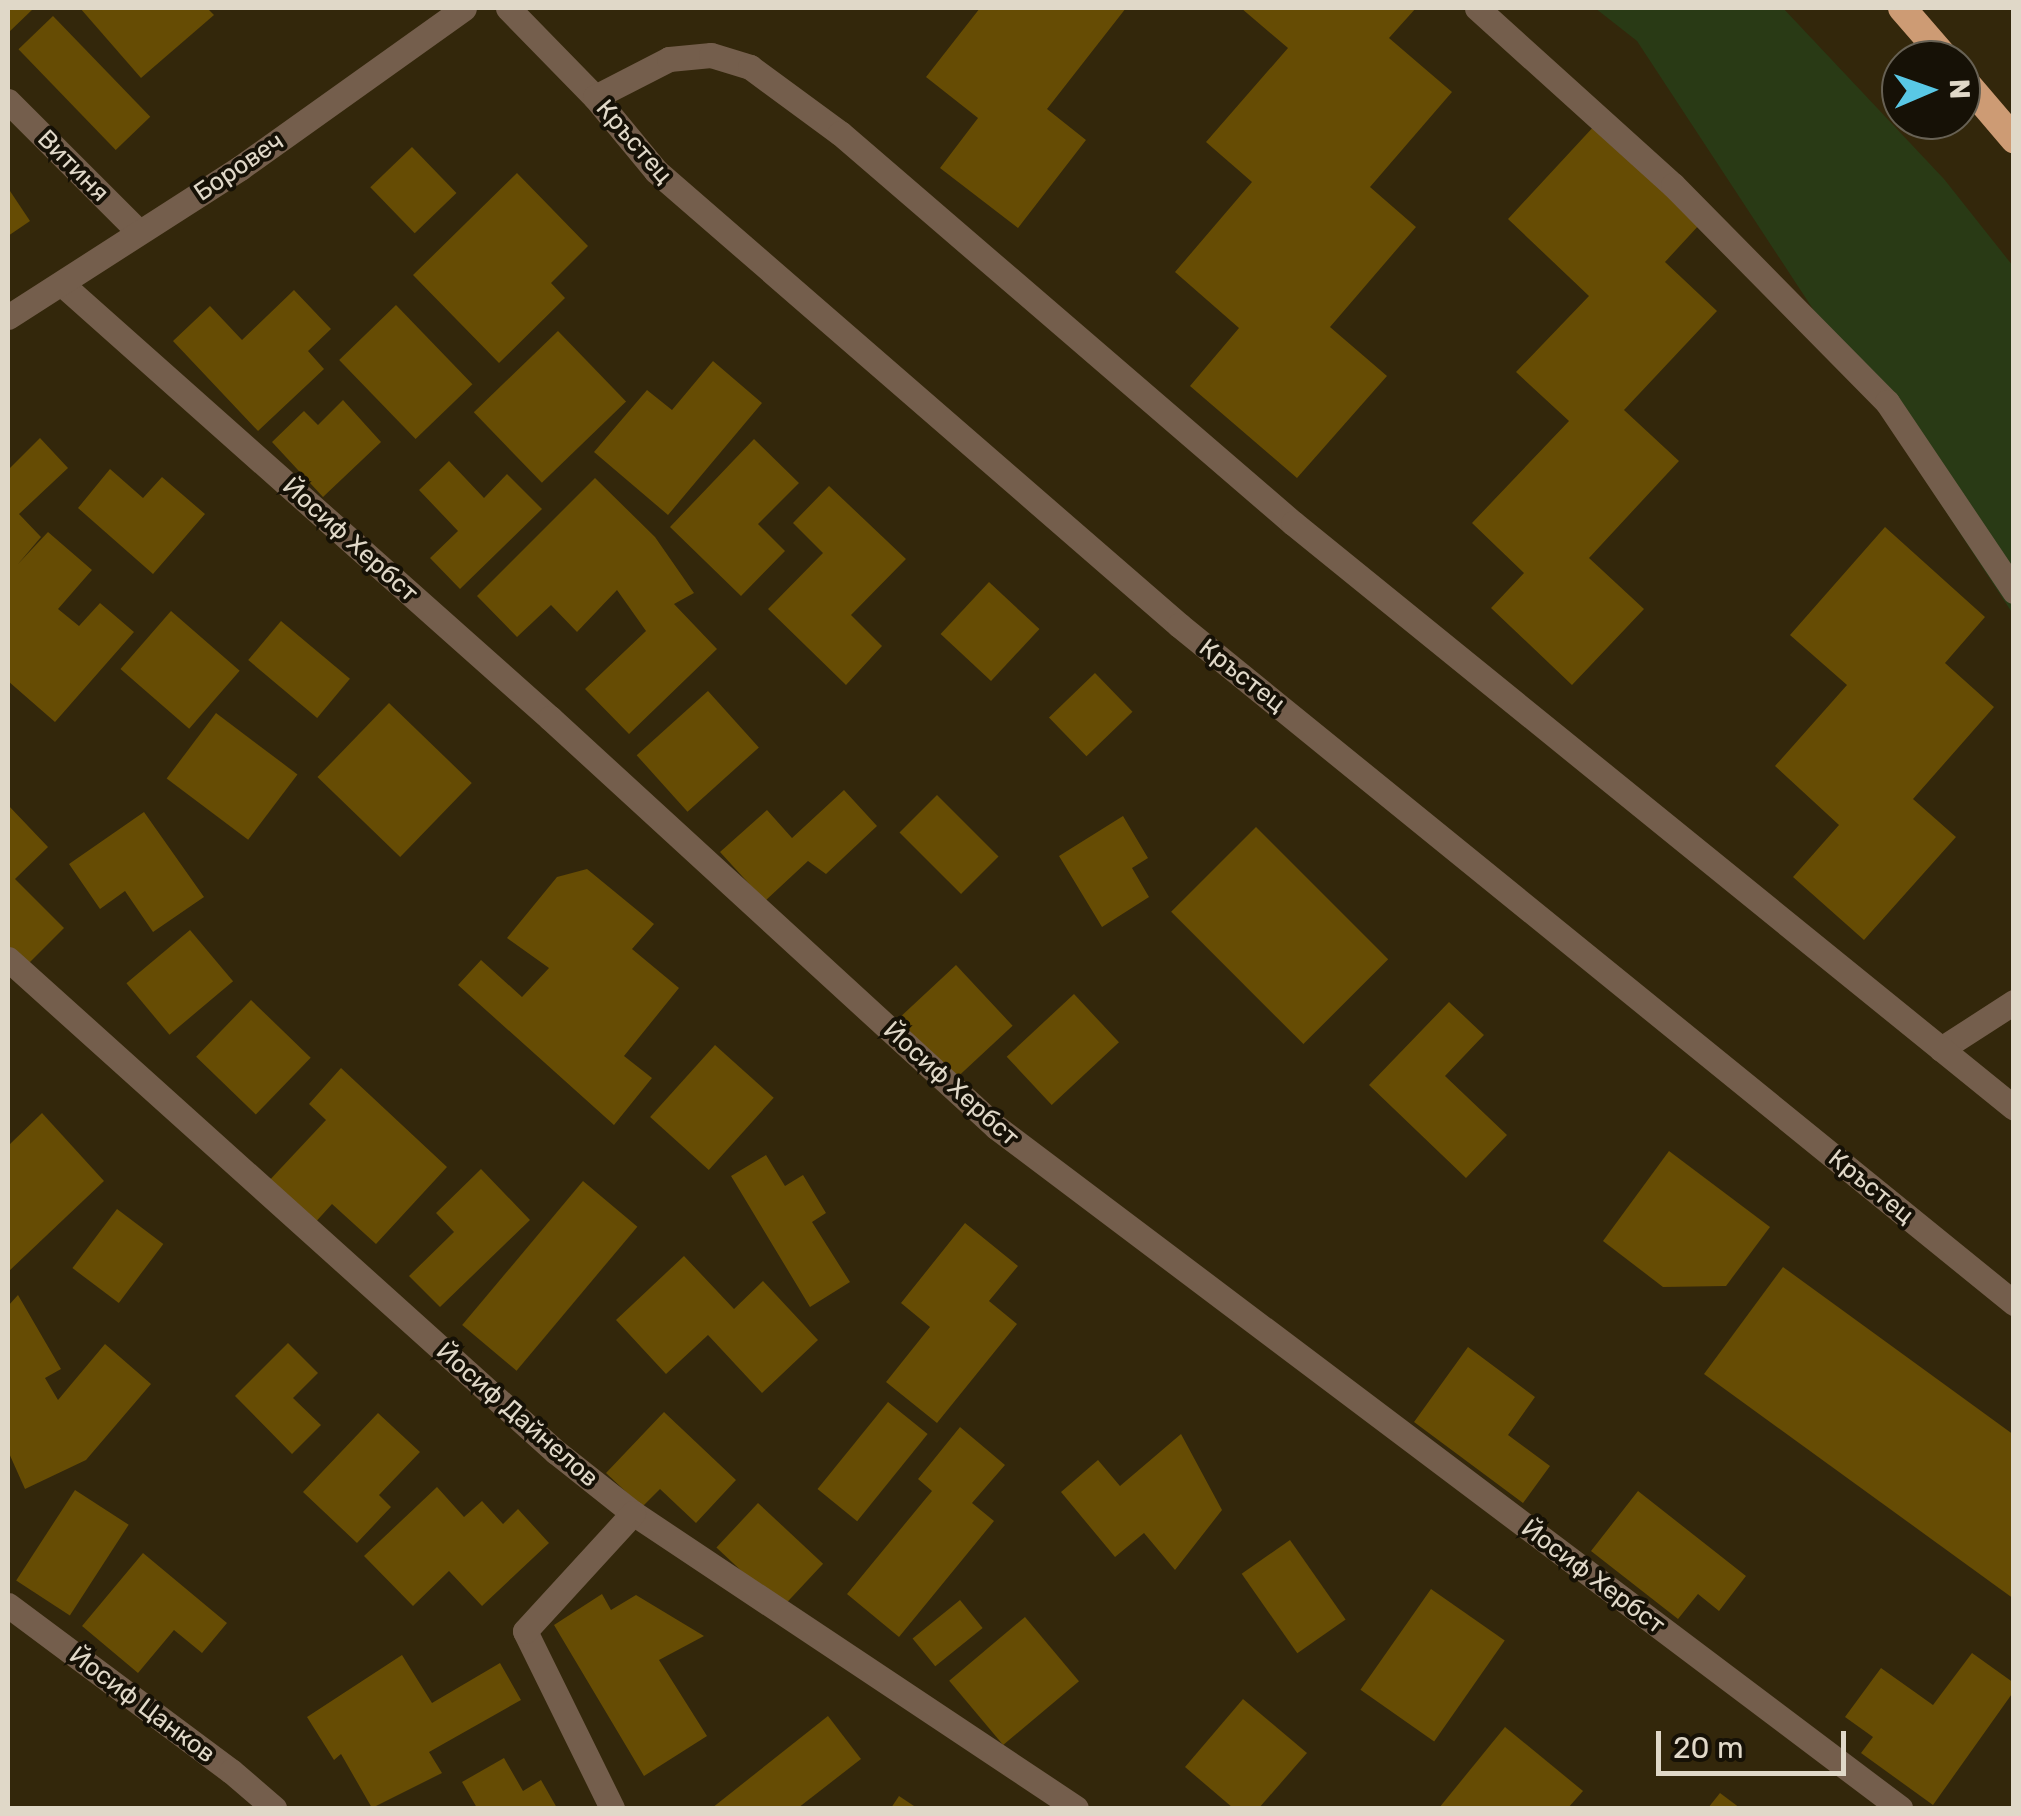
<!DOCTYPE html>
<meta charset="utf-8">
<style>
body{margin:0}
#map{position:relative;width:2021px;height:1816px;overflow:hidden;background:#33270b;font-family:Rubik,sans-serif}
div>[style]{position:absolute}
.green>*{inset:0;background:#293a15}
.building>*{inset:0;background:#664c04;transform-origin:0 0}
.service>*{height:25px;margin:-12.5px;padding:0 12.5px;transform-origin:12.5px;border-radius:12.5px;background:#745e4c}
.minor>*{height:25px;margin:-12.5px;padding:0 12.5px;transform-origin:12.5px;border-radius:12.5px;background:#745e4c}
.trunk>*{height:28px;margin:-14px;padding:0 14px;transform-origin:14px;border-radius:14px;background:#cd9b74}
span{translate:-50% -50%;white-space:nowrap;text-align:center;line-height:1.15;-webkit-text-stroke:8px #161106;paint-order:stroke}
.street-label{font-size:25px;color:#e0d8c8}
.frame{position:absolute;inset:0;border:10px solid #e0d8c8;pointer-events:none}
.north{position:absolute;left:1881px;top:40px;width:100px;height:100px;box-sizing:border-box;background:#161106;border:2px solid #676154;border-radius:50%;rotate:88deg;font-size:28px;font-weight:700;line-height:40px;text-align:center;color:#e0d8c8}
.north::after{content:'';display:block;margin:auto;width:35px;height:45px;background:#59c8e5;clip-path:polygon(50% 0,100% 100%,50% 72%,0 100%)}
.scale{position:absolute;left:1656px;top:1731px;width:190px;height:45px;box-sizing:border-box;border:5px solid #e0d8c8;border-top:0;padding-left:12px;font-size:30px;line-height:35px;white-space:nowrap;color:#e0d8c8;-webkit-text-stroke:8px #161106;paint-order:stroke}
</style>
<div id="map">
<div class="green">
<div style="clip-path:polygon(1595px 8px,1783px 8px,1944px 179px,2013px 266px,2013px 614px,1637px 41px)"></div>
</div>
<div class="building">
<div style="clip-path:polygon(8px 8px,34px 8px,8px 33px)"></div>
<div style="clip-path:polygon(80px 8px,207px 8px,214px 15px,141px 78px)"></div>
<div style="clip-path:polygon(980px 8px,1126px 8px,1047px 109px,1086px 140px,1018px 228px,940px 168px,978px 118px,926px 77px)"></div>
<div style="clip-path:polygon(1241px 8px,1416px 8px,1389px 38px,1452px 92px,1370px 187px,1416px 227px,1330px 327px,1387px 376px,1297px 478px,1190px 386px,1239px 328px,1175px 272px,1252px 182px,1206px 142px,1288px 48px)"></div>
<div style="left:53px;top:16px;width:140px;height:48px;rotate:46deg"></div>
<div style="clip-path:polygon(1596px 124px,1700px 224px,1665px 262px,1717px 311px,1624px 410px,1679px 461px,1589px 558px,1644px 609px,1572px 685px,1491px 608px,1524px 573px,1472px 523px,1569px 421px,1516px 372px,1589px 296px,1508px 219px)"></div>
<div style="left:412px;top:147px;width:64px;height:58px;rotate:46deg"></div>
<div style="clip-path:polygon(517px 173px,588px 246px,551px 283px,565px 298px,499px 363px,413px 275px)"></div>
<div style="clip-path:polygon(8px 188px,30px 221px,8px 236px)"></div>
<div style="clip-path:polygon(294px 290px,331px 329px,308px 351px,324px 369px,258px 431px,173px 341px,210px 306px,242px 340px)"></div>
<div style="left:396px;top:305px;width:110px;height:79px;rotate:46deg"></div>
<div style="left:558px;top:331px;width:98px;height:117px;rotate:46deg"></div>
<div style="clip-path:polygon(713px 361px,762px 403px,668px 515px,594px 452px,647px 390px,672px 410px)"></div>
<div style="clip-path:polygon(343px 400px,381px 442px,323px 497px,272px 442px,304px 411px,318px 425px)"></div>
<div style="clip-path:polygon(40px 438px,68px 468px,19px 514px,41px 537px,18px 564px,48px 532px,92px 570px,58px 609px,79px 626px,100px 603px,134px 632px,55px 722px,8px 681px,8px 470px)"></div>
<div style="clip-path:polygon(754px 439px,799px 483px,758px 524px,785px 551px,741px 596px,670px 527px)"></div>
<div style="clip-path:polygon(449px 461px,484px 498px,507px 474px,542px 509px,460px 589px,430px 558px,458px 531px,419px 490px)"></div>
<div style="clip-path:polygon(110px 469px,143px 498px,162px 477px,205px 514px,153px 574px,78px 508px)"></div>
<div style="clip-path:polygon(595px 478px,655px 537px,694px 593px,674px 604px,717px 649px,629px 734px,585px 689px,646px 631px,617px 590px,577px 632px,551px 605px,517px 637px,477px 596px)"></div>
<div style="clip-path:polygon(829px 486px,906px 559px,851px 615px,882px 646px,846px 685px,768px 609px,823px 553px,793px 523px)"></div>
<div style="clip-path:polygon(1885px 527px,1985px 617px,1945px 663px,1994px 707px,1913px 799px,1956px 837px,1864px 940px,1793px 877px,1839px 825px,1775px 766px,1847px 685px,1790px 635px)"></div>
<div style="left:989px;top:582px;width:69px;height:71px;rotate:43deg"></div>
<div style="left:171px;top:611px;width:91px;height:77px;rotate:41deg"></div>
<div style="left:281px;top:621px;width:90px;height:51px;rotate:40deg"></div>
<div style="left:1095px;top:673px;width:54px;height:64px;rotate:46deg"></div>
<div style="left:708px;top:691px;width:76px;height:96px;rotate:48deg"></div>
<div style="left:389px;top:703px;width:115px;height:103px;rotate:44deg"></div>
<div style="left:216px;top:713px;width:102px;height:82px;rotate:37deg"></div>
<div style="clip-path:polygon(844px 790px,877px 826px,826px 874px,808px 861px,765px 901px,720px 852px,767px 810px,792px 838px)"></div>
<div style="left:937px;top:795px;width:87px;height:53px;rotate:45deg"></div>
<div style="clip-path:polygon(8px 805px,48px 847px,15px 879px,64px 928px,25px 967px,8px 949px)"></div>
<div style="clip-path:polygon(144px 812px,204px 897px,153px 932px,125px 891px,100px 909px,69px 864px)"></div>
<div style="clip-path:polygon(1123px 816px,1148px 858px,1132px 868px,1149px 897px,1102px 927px,1059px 856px)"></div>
<div style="left:1256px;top:827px;width:187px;height:120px;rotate:45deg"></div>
<div style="clip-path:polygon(587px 869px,654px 924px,632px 949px,679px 988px,624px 1056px,652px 1078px,614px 1125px,458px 985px,481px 960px,522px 997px,549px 968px,507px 938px,557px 877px)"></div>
<div style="left:190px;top:930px;width:67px;height:83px;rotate:50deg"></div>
<div style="left:956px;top:965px;width:83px;height:79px;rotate:47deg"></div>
<div style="left:1074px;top:994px;width:66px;height:92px;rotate:47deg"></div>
<div style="left:251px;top:1000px;width:83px;height:79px;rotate:44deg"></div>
<div style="clip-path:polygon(1449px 1002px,1484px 1035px,1445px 1076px,1507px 1135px,1466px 1178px,1369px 1085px)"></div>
<div style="left:715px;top:1045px;width:79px;height:97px;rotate:42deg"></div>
<div style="clip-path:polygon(341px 1068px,447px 1167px,376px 1244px,332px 1204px,312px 1226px,266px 1184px,326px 1120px,309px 1104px)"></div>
<div style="clip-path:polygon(42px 1113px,104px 1181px,8px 1272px,8px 1146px)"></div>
<div style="clip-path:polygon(1669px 1151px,1770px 1227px,1726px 1286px,1663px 1287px,1603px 1241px)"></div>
<div style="clip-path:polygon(766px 1155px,785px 1186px,803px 1175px,826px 1213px,812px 1222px,850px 1282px,810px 1307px,731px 1176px)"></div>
<div style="clip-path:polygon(481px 1169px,530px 1220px,440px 1307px,409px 1276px,454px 1232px,436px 1213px)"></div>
<div style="left:583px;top:1181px;width:71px;height:188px;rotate:40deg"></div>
<div style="left:117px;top:1209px;width:58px;height:74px;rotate:37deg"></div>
<div style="clip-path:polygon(965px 1223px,1018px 1266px,989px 1301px,1017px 1324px,937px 1423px,886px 1382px,930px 1327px,901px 1303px)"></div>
<div style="clip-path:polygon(684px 1256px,734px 1309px,763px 1281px,818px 1340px,762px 1393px,708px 1335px,666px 1374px,616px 1320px)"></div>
<div style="clip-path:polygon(1783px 1267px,2014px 1435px,2014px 1599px,1704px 1374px)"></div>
<div style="clip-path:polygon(18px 1295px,61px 1369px,45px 1378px,58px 1400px,105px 1344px,151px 1384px,86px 1460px,25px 1489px,8px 1451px,8px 1306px)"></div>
<div style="clip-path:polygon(288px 1343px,318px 1373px,293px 1398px,321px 1425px,292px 1454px,235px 1396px)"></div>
<div style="clip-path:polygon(1468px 1347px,1535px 1397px,1508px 1435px,1550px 1466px,1523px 1503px,1414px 1422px)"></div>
<div style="left:888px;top:1402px;width:51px;height:112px;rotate:39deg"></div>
<div style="clip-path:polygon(664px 1412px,736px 1480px,696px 1523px,660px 1489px,642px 1507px,606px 1473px)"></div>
<div style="clip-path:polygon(378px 1413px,420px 1452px,379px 1495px,391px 1507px,357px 1543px,303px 1492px)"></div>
<div style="clip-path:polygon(960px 1427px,1005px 1465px,972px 1503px,994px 1521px,899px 1637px,847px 1594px,932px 1491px,918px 1479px)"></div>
<div style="clip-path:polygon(1181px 1434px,1222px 1510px,1175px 1570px,1144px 1533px,1115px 1557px,1061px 1492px,1098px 1460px,1120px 1486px)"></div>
<div style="clip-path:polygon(437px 1487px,464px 1517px,482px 1501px,503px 1524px,518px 1509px,549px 1543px,482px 1606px,449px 1571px,413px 1606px,364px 1556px)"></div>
<div style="left:75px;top:1490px;width:64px;height:108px;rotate:33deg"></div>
<div style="clip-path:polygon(1638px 1491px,1746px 1576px,1719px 1611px,1698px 1594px,1678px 1619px,1591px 1551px)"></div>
<div style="left:758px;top:1503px;width:89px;height:61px;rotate:43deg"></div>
<div style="left:1290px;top:1540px;width:97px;height:59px;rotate:55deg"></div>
<div style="clip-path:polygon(143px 1553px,227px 1623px,202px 1653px,174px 1630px,138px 1673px,82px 1626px)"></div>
<div style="left:1431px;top:1589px;width:90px;height:123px;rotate:35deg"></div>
<div style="clip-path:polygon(602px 1594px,611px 1610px,636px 1595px,704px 1636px,659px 1660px,707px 1736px,644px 1776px,554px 1625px)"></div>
<div style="left:960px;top:1600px;width:36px;height:61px;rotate:51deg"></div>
<div style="left:1025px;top:1617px;width:84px;height:99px;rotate:50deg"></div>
<div style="clip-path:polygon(1972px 1653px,2014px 1683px,2014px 1691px,1933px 1805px,1861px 1753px,1873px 1737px,1845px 1717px,1881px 1668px,1933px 1705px)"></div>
<div style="clip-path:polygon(402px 1655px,432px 1703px,500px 1663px,521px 1700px,429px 1752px,442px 1773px,372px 1808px,341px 1754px,334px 1760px,307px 1717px)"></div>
<div style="clip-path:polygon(1243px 1699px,1307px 1753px,1259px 1808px,1233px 1808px,1185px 1767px)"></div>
<div style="clip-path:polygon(828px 1716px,861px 1759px,798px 1808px,712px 1808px)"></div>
<div style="clip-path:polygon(1505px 1727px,1583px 1791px,1568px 1808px,1439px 1808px)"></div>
<div style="clip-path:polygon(504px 1758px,523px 1791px,541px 1780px,557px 1808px,477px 1808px,462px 1782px)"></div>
<div style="clip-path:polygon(1720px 1793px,1740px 1808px,1708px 1808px)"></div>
<div style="clip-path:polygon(899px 1796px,917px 1808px,891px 1808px)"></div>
</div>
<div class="service">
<div style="left:1477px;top:8px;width:264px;rotate:42.1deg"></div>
<div style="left:1673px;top:185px;width:305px;rotate:45.4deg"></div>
<div style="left:1887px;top:402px;width:228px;rotate:56.1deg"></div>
<div style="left:8px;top:101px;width:185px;rotate:45deg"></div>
<div style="left:1941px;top:1049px;width:87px;rotate:-32.8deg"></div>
</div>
<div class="minor">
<div style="left:508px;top:8px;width:124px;rotate:45.7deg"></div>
<div style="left:595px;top:97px;width:96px;rotate:50.5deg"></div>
<div style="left:656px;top:171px;width:693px;rotate:40.96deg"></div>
<div style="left:1179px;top:625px;width:1076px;rotate:39.08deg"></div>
<div style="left:595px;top:97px;width:83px;rotate:-27.2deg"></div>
<div style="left:669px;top:59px;width:42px;rotate:-5.4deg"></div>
<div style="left:711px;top:55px;width:41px;rotate:17.1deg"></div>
<div style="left:750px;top:67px;width:112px;rotate:36.3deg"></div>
<div style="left:840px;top:133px;width:598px;rotate:40.73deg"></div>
<div style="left:1293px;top:523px;width:928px;rotate:39.05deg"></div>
<div style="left:63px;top:285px;width:652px;rotate:41.64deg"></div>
<div style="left:550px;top:718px;width:605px;rotate:42.52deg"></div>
<div style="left:996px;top:1127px;width:1132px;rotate:36.99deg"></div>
<div style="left:8px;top:317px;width:276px;rotate:-32.7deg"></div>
<div style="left:240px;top:168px;width:275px;rotate:-35.5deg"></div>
<div style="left:8px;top:959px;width:737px;rotate:41.98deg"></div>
<div style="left:556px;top:1452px;width:98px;rotate:38.4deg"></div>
<div style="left:633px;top:1513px;width:532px;rotate:33.66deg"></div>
<div style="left:8px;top:1605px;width:278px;rotate:36.7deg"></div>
<div style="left:231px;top:1771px;width:57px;rotate:40.7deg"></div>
<div style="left:612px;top:1808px;width:197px;rotate:-116.2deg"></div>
<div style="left:525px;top:1631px;width:160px;rotate:-47.5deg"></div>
</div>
<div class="trunk">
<div style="left:1902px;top:8px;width:69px;rotate:49.1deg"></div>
<div style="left:1961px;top:77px;width:82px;rotate:49.5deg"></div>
</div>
<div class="street-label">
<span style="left:634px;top:142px;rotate:49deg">Кръстец</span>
<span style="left:73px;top:166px;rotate:45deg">Витиня</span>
<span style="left:239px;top:167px;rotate:-34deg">Боровеч</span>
<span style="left:350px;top:540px;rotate:42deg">Йосиф Хербст</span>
<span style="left:1242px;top:676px;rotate:38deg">Кръстец</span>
<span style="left:951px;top:1084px;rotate:42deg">Йосиф Хербст</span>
<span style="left:1871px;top:1187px;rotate:39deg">Кръстец</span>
<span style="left:517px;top:1415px;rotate:41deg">Йосиф Дайнелов</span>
<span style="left:1593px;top:1577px;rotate:37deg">Йосиф Хербст</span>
<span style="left:142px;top:1705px;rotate:37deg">Йосиф Цанков</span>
</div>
<div class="frame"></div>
<div class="north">N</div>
<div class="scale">20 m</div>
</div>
